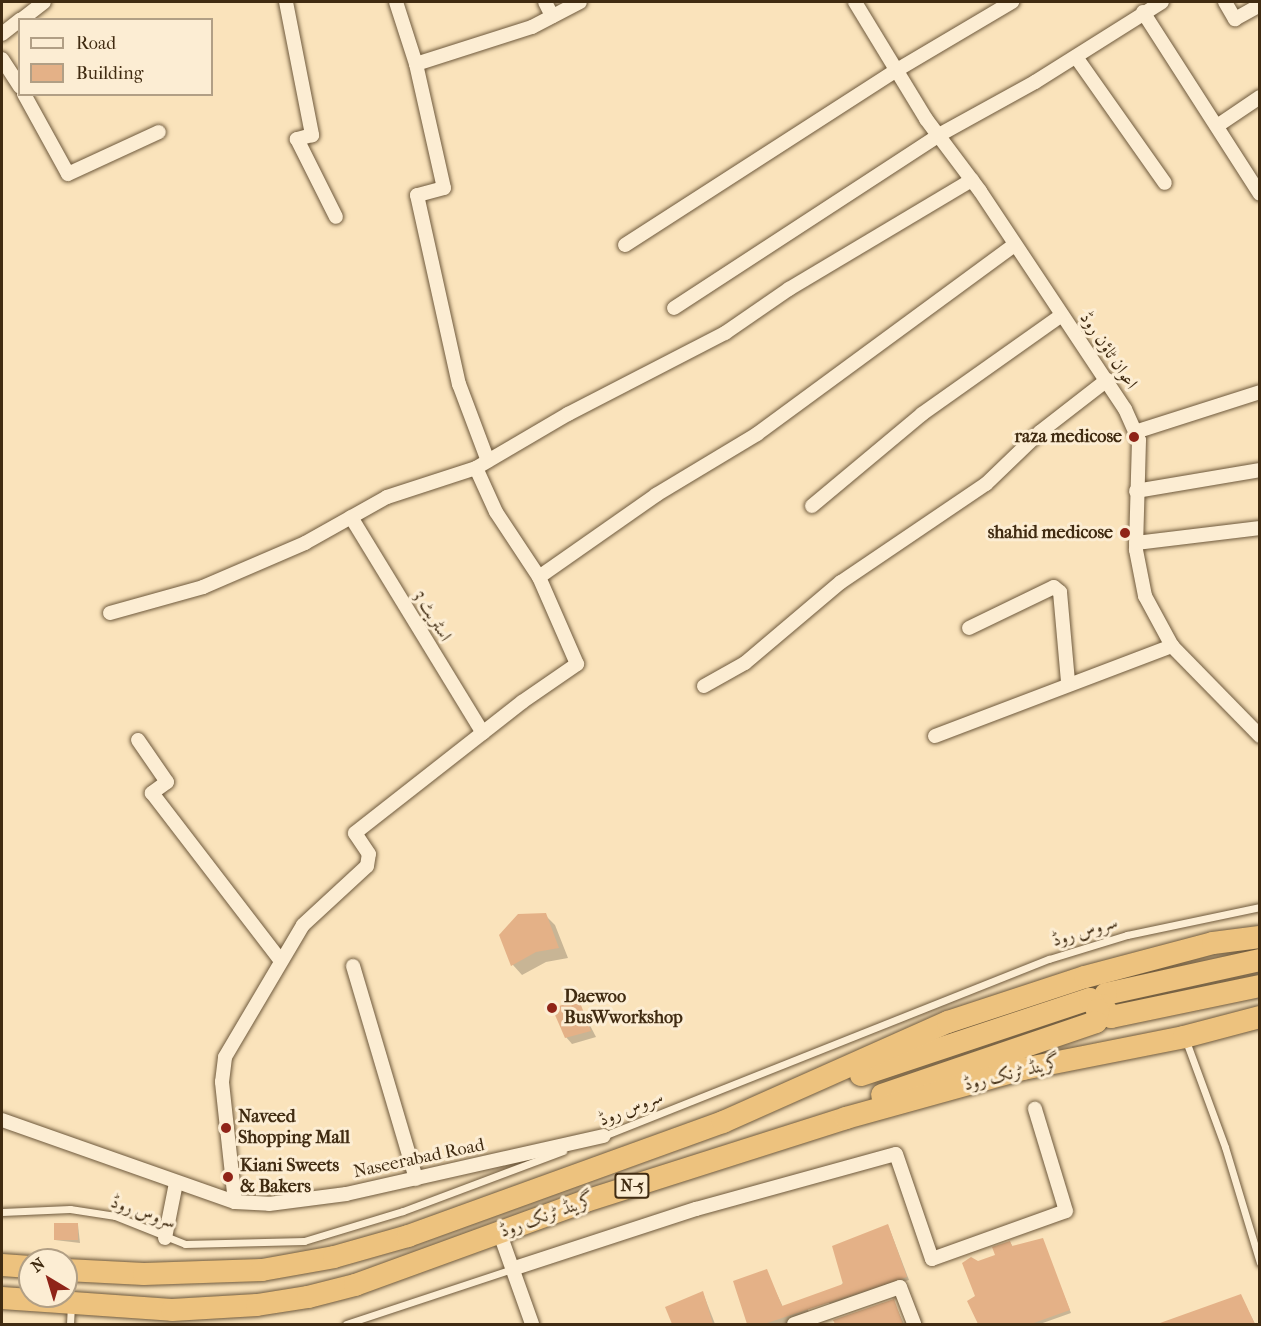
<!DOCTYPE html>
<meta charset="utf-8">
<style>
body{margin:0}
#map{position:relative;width:1261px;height:1326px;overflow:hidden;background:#fae3bb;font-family:"IM FELL French Canon",Amiri,serif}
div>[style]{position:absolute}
.shadow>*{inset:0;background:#0003}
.building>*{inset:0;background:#e4b187;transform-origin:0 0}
.roads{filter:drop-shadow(0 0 2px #6e593c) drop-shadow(0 0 2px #6e593c)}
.service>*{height:7px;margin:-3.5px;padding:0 3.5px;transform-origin:3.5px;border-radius:3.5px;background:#fcedd3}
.minor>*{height:14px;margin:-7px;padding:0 7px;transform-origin:7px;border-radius:7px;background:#fcedd3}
.trunk>*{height:22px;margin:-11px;padding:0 11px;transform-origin:11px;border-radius:11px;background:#edc27e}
.dots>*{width:16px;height:16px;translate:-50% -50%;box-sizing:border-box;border:3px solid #fcedd3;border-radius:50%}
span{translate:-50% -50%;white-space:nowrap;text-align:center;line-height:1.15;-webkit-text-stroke:6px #fcedd3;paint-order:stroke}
.shield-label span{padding:2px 4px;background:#fcedd3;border:2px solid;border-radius:4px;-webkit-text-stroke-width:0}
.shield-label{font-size:16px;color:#402b11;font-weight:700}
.street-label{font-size:18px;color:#402b11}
.poi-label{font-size:18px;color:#402b11;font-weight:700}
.right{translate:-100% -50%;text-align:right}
.left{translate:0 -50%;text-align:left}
.frame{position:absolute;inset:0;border:3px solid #402b11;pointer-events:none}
.legend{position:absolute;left:18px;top:18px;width:195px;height:78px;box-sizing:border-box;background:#fcedd3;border:2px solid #b19f85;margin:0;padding:8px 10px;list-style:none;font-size:18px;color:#402b11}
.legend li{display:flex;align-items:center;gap:12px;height:30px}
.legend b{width:30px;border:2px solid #b19f85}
.north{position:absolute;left:18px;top:1248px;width:60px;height:60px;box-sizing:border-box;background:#fcedd3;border:2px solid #b19f85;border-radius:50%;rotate:322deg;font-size:16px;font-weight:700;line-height:24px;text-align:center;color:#402b11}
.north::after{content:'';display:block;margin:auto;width:21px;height:27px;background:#8f2418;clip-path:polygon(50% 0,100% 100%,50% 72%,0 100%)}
</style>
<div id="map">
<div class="shadow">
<div style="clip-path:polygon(545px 915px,555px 925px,568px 958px,546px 962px,522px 975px,513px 965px,500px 935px)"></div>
<div style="clip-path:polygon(578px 1002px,596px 1037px,572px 1044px,566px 1037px)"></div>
<div style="clip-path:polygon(78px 1225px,80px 1243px,55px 1240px)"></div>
<div style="clip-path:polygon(888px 1225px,909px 1280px,831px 1305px,828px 1302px)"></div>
<div style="clip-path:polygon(1042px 1240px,1071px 1313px,1040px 1324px,980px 1324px,969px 1302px,977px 1297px,978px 1263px,997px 1256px,1010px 1242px,1013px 1247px)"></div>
<div style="clip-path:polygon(766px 1271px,783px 1307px,806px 1303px,809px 1313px,789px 1324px,748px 1324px,735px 1282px)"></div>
<div style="clip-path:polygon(703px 1293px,715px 1324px,673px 1324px,667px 1307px)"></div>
<div style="clip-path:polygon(1241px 1296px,1255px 1324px,1179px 1324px,1178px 1318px)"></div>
<div style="clip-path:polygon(893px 1300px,904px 1324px,836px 1324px,835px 1321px)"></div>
</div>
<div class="building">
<div style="clip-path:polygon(546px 913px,559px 948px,536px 952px,511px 966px,499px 935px,518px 914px)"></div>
<div style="clip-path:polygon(579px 1000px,591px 1031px,565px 1038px,552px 1008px)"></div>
<div style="left:54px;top:1223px;width:24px;height:17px"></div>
<div style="clip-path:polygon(888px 1224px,907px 1277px,764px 1324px,747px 1324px,733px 1281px,767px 1269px,782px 1306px,843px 1284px,832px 1246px)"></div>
<div style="clip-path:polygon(1043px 1238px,1070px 1310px,1031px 1324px,978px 1324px,967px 1301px,975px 1296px,962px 1263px,971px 1257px,978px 1261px,995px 1255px,992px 1247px,1010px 1241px,1012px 1246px)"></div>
<div style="clip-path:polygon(703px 1291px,713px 1324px,672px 1324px,665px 1307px)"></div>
<div style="clip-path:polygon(1241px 1294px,1255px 1324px,1161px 1324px,1160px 1323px)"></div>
<div style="clip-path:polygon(894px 1299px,903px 1324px,835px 1324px,833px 1320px)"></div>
</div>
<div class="roads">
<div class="service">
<div style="left:1186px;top:1041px;width:113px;rotate:69.8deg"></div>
<div style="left:1225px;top:1147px;width:121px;rotate:73.2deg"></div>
<div style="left:601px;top:1137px;width:482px;rotate:-21.7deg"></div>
<div style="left:1049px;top:959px;width:82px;rotate:-17.1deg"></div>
<div style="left:1127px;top:935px;width:136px;rotate:-11.9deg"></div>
<div style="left:2px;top:1212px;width:68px;rotate:-2.5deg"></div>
<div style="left:70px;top:1209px;width:46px;rotate:8.8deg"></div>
<div style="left:115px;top:1216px;width:75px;rotate:21.8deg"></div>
<div style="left:185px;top:1244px;width:119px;rotate:-1.4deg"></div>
<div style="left:304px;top:1241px;width:103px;rotate:-16.9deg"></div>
<div style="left:403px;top:1211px;width:171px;rotate:-20.6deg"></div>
<div style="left:70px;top:1324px;width:18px;rotate:-87deg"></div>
<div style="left:346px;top:1324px;width:175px;rotate:-18.3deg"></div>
</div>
<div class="minor">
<div style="left:286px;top:2px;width:136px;rotate:78.9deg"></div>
<div style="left:312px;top:135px;width:16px;rotate:165deg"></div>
<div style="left:297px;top:139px;width:87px;rotate:63.4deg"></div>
<div style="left:396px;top:2px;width:65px;rotate:72.1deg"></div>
<div style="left:416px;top:64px;width:127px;rotate:77.3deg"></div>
<div style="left:444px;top:188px;width:28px;rotate:165deg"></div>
<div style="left:417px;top:195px;width:194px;rotate:77.5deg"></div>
<div style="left:459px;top:384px;width:82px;rotate:69.4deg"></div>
<div style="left:545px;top:2px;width:16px;rotate:63deg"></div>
<div style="left:855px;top:2px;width:137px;rotate:58.7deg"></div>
<div style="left:926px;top:119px;width:90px;rotate:53.1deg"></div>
<div style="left:980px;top:191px;width:262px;rotate:56.4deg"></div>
<div style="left:1125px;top:409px;width:34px;rotate:66deg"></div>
<div style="left:1139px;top:440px;width:110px;rotate:91.6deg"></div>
<div style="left:1136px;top:550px;width:47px;rotate:78.9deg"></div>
<div style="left:1145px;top:596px;width:57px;rotate:61.6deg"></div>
<div style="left:1172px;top:646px;width:126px;rotate:45.6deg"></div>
<div style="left:1225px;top:2px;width:20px;rotate:60deg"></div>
<div style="left:1235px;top:19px;width:29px;rotate:-29deg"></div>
<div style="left:1143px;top:12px;width:216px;rotate:57.3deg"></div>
<div style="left:21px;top:20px;width:29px;rotate:-38deg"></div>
<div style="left:2px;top:34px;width:23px;rotate:-38deg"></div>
<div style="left:1076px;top:57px;width:154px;rotate:54.8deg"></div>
<div style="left:2px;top:59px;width:33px;rotate:57deg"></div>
<div style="left:416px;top:64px;width:122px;rotate:-17.7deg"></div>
<div style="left:532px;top:27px;width:54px;rotate:-27.5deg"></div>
<div style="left:24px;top:94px;width:91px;rotate:61.2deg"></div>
<div style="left:68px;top:174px;width:100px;rotate:-24.8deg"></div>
<div style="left:1217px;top:126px;width:52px;rotate:-34deg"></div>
<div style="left:625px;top:245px;width:323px;rotate:-32.8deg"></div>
<div style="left:897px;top:70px;width:134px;rotate:-30.6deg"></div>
<div style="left:674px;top:308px;width:316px;rotate:-33.1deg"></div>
<div style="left:939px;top:135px;width:110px;rotate:-28.9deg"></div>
<div style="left:1035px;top:82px;width:150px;rotate:-32.2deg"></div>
<div style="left:1135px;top:432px;width:131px;rotate:-17.7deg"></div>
<div style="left:476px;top:468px;width:48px;rotate:65.6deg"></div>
<div style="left:496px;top:512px;width:78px;rotate:56.5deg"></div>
<div style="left:1136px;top:491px;width:126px;rotate:-9.6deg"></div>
<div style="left:812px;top:506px;width:143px;rotate:-39.9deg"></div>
<div style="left:922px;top:414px;width:171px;rotate:-35.3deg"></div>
<div style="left:351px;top:517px;width:253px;rotate:58.6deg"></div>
<div style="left:1136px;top:543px;width:125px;rotate:-6.9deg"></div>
<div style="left:110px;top:613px;width:97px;rotate:-15.6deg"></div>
<div style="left:203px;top:587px;width:111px;rotate:-23.3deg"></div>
<div style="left:305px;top:543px;width:94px;rotate:-29.3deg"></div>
<div style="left:387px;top:497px;width:94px;rotate:-18deg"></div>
<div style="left:476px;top:468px;width:107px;rotate:-30.4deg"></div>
<div style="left:568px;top:414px;width:177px;rotate:-27.3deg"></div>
<div style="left:725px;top:333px;width:78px;rotate:-34.5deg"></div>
<div style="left:789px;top:289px;width:213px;rotate:-30.8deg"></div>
<div style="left:969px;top:628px;width:94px;rotate:-25.8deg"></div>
<div style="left:1054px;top:587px;width:8px;rotate:40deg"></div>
<div style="left:1060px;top:592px;width:90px;rotate:84.9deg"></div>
<div style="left:704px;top:686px;width:47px;rotate:-29.3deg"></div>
<div style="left:745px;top:663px;width:126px;rotate:-40.2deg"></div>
<div style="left:841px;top:582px;width:175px;rotate:-34.1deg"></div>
<div style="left:986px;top:484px;width:75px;rotate:-43.9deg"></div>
<div style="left:1040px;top:432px;width:85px;rotate:-37.8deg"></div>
<div style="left:935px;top:736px;width:254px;rotate:-20.8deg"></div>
<div style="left:138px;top:740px;width:51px;rotate:55.4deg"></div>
<div style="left:167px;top:782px;width:19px;rotate:144deg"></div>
<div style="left:152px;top:793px;width:210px;rotate:52.5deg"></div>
<div style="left:353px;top:966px;width:222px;rotate:73.5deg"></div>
<div style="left:2px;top:1120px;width:247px;rotate:19.4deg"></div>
<div style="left:235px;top:1202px;width:34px;rotate:3deg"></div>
<div style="left:269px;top:1204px;width:78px;rotate:-7.4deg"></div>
<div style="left:346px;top:1194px;width:264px;rotate:-12.7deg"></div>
<div style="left:235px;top:1202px;width:121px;rotate:-96.2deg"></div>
<div style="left:222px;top:1082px;width:25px;rotate:-83deg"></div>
<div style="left:225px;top:1057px;width:153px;rotate:-59.4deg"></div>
<div style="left:303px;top:925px;width:87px;rotate:-42.7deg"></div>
<div style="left:367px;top:866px;width:12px;rotate:-81deg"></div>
<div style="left:369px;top:854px;width:25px;rotate:-124deg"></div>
<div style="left:355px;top:833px;width:212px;rotate:-38.1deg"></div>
<div style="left:522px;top:702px;width:67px;rotate:-34.6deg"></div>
<div style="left:577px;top:664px;width:95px;rotate:-113.6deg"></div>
<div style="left:539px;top:577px;width:143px;rotate:-35deg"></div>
<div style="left:656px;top:495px;width:118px;rotate:-31.1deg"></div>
<div style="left:757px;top:434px;width:319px;rotate:-36.3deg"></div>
<div style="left:500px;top:1234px;width:96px;rotate:70.4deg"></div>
<div style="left:165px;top:1238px;width:56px;rotate:-78.7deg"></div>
<div style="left:512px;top:1269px;width:194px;rotate:-18.1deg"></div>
<div style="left:696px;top:1209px;width:207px;rotate:-15.4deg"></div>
<div style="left:896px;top:1154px;width:111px;rotate:71.1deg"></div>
<div style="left:932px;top:1259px;width:142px;rotate:-19.7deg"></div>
<div style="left:1066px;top:1211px;width:107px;rotate:-106.9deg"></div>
<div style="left:794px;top:1324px;width:112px;rotate:-19.2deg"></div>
<div style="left:900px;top:1287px;width:40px;rotate:69deg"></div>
</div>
<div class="trunk">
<div style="left:1260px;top:960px;width:158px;rotate:167.6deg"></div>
<div style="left:1106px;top:994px;width:12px;rotate:110deg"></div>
<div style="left:1102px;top:1005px;width:15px;rotate:53deg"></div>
<div style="left:1111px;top:1017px;width:152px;rotate:-11.8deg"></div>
<div style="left:861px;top:1075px;width:241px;rotate:-18.4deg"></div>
<div style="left:1090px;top:999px;width:14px;rotate:54deg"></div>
<div style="left:1098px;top:1010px;width:12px;rotate:99deg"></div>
<div style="left:1096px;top:1022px;width:226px;rotate:161.2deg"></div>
<div style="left:2px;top:1265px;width:28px;rotate:4deg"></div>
<div style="left:66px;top:1270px;width:78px;rotate:2.9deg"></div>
<div style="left:144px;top:1274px;width:118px;rotate:-1.9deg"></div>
<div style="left:262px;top:1270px;width:73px;rotate:-10.2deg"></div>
<div style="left:334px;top:1257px;width:77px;rotate:-15.8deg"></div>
<div style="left:408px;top:1236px;width:335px;rotate:-19.9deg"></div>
<div style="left:723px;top:1122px;width:246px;rotate:-24deg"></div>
<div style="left:948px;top:1022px;width:144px;rotate:-18.2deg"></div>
<div style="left:1085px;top:977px;width:132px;rotate:-14.9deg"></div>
<div style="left:1213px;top:943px;width:47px;rotate:-7.3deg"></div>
<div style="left:2px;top:1298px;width:170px;rotate:4deg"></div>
<div style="left:172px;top:1310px;width:85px;rotate:-3.4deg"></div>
<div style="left:257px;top:1305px;width:52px;rotate:-8.9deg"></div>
<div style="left:308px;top:1297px;width:49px;rotate:-14.3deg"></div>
<div style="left:355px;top:1285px;width:246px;rotate:-20deg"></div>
<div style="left:586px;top:1201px;width:273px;rotate:-17.7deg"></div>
<div style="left:846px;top:1118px;width:184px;rotate:-15.5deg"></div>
<div style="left:1023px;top:1069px;width:164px;rotate:-11.2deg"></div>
<div style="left:1184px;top:1037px;width:79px;rotate:-14.7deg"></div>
</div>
</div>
<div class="dots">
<div style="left:1134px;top:437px;background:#8f2418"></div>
<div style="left:1125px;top:533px;background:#8f2418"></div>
<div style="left:552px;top:1008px;background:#8f2418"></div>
<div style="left:226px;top:1128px;background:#8f2418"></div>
<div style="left:228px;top:1177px;background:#8f2418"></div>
</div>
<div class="shield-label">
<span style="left:632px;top:1186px">N-5</span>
</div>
<div class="street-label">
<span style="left:1108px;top:351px;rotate:56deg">اعوان ٹاؤن روڈ</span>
<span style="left:432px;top:616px;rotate:59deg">اسٹریٹ 3</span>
<span style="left:1085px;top:932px;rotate:-17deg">سروس روڈ</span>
<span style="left:1012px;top:1074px;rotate:-14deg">گرینڈ ٹرنک روڈ</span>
<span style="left:631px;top:1109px;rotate:-22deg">سروس روڈ</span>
<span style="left:419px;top:1159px;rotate:-12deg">Naseerabad Road</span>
<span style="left:143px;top:1213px;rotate:19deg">سروس روڈ</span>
<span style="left:547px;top:1216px;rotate:-20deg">گرینڈ ٹرنک روڈ</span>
</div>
<div class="poi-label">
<span class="right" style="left:1122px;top:437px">raza medicose</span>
<span class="right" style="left:1113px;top:533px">shahid medicose</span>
<span class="left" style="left:564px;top:1008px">Daewoo<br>BusWworkshop</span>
<span class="left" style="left:238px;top:1128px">Naveed<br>Shopping Mall</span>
<span class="left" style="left:240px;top:1177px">Kiani Sweets<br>&amp; Bakers</span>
</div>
<div class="frame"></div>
<ul class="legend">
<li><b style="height:8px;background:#fcedd3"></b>Road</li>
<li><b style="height:16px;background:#e4b187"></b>Building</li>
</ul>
<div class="north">N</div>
</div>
